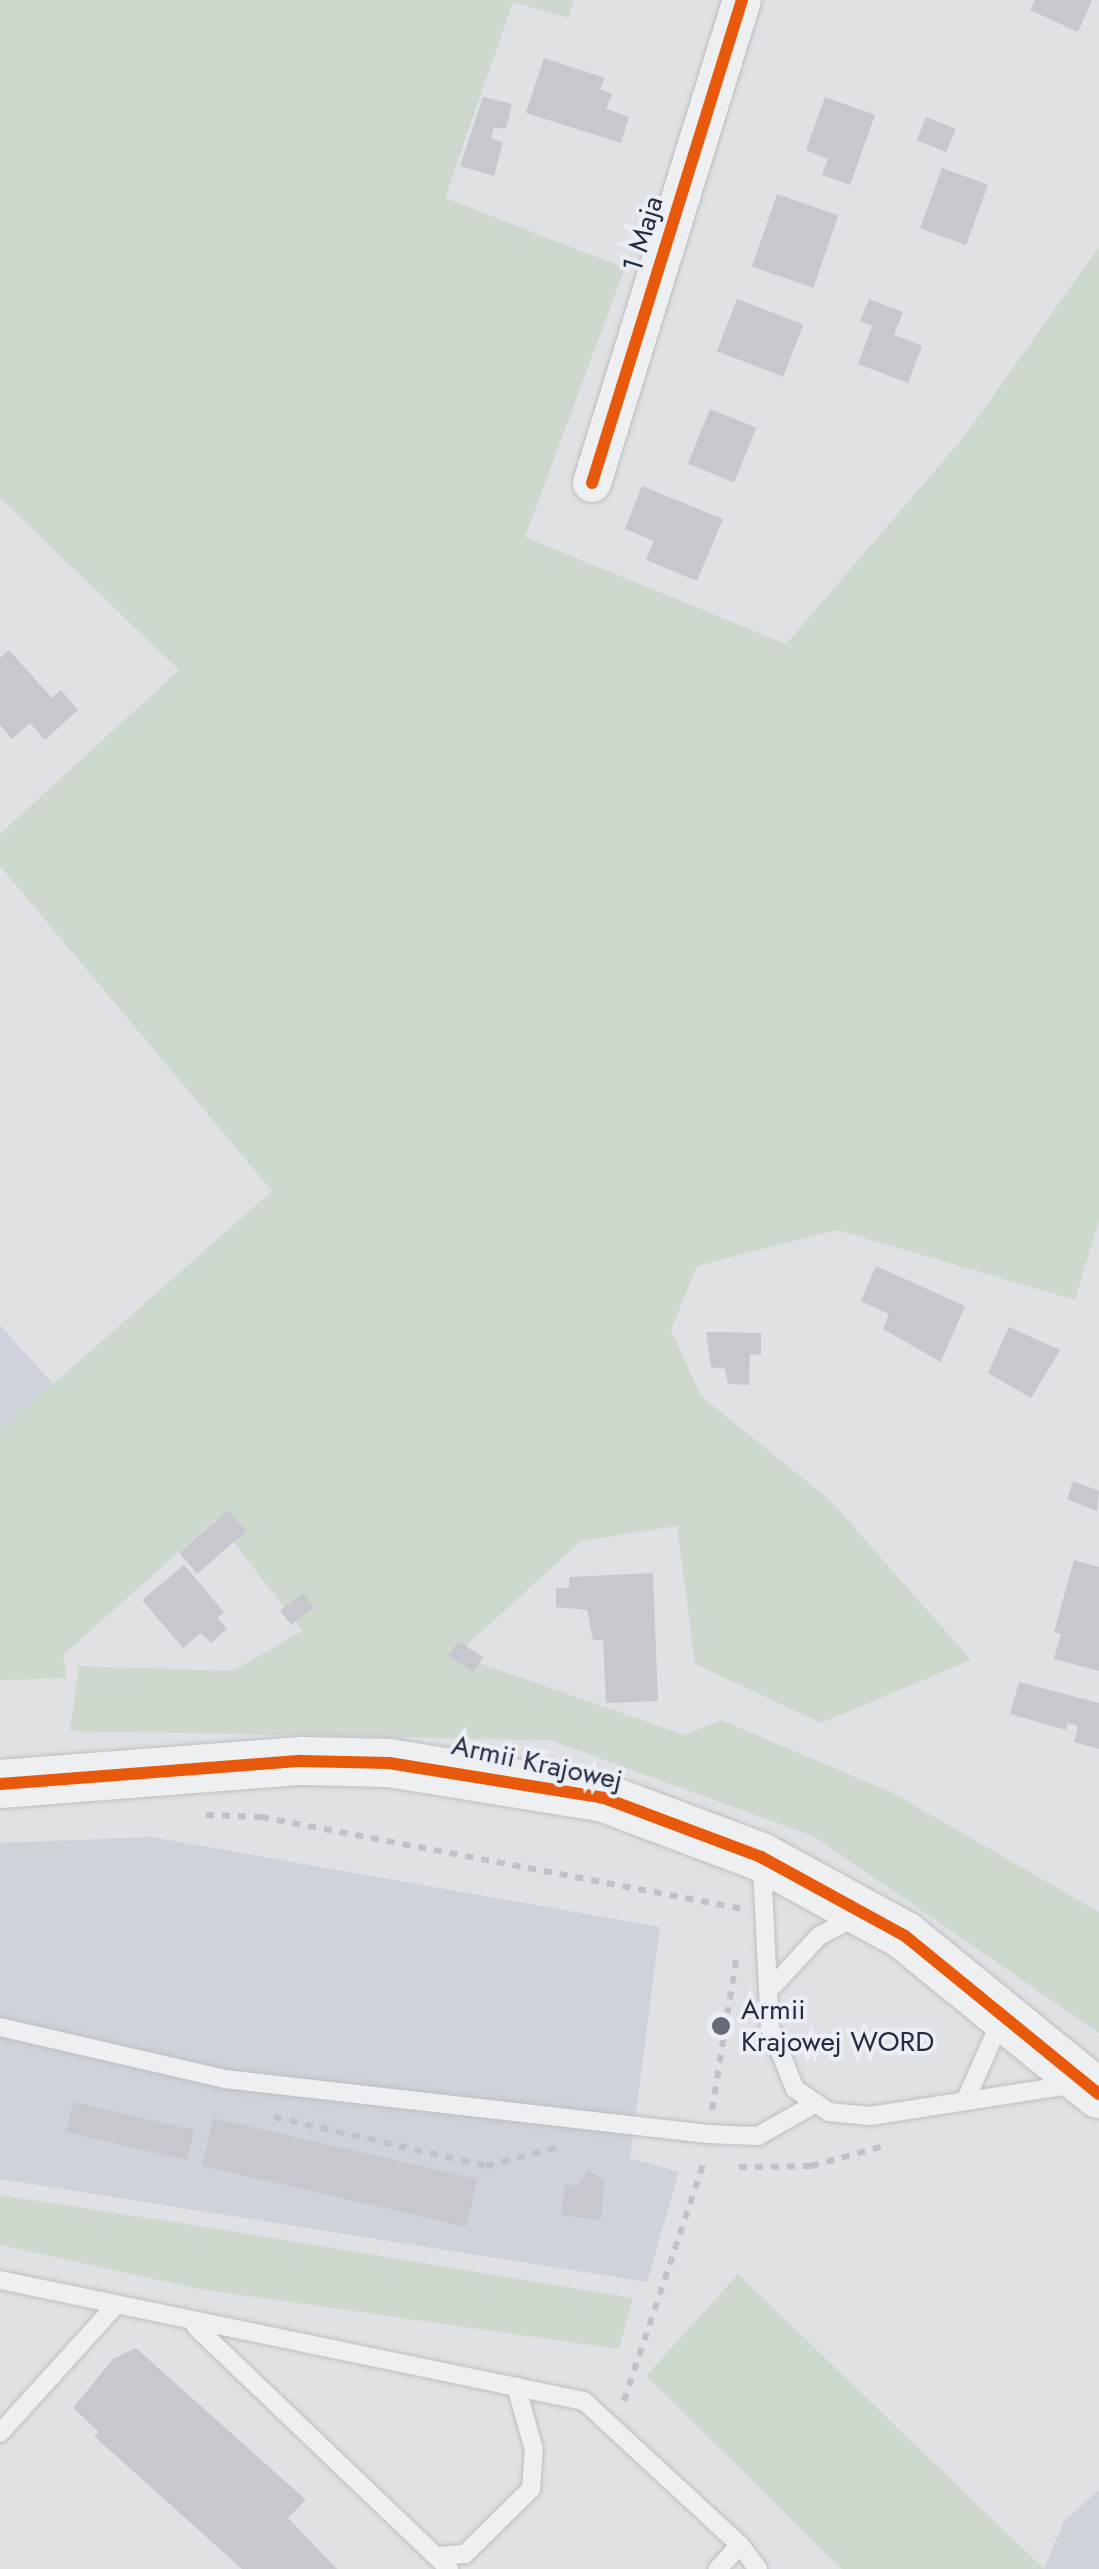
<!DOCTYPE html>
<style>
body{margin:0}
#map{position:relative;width:1099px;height:2569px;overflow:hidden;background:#dfe1e4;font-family:Jost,sans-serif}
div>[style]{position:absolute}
.built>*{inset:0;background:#ced2da}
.green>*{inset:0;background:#ced9ce}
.building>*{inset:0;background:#c6c8cd;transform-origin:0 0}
.path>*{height:6px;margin-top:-3px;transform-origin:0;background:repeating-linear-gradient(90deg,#c0c2c7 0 8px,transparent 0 16px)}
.roads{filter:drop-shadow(0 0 2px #bcbec2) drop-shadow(0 0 2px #bcbec2)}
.service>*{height:18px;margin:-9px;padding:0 9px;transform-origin:9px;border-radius:9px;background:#eeeff1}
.minor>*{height:38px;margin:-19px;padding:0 19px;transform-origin:19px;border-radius:19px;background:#eeeff1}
.tertiary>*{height:48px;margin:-24px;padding:0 24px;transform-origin:24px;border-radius:24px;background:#eeeff1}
.cycleway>*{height:12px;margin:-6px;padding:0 6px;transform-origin:6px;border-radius:6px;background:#e8590c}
.dots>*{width:28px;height:28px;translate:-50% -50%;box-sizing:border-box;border:5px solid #ebeff5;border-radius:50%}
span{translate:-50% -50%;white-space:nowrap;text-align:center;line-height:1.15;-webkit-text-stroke:8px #ebeff5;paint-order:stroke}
.street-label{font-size:28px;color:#242c3f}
.poi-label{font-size:28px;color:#242c3f}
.left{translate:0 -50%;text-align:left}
</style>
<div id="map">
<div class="built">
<div style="clip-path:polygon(0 1325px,53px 1384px,0 1431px)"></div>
<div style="clip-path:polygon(151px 1837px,660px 1927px,630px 2158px,679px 2172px,647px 2282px,0 2179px,0 1843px)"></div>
<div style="clip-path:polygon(1099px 2490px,1099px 2569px,1044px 2569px,1064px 2521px)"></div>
</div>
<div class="green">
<div style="clip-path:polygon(0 0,574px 0,568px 18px,513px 2px,445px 198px,625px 268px,525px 537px,786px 644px,963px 438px,1099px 247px,1099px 1220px,1075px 1300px,837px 1230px,697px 1266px,671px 1330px,701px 1396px,831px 1501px,971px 1660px,821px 1723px,695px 1664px,677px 1526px,581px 1541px,456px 1655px,685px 1735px,721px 1720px,893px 1793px,1099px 1912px,1099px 2033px,815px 1837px,550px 1740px,70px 1731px,79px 1666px,233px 1671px,302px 1631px,216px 1519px,63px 1655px,67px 1678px,0 1680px,0 1431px,272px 1191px,0 866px,0 834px,179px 670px,0 498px)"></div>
<div style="clip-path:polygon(0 2195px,226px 2230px,633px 2298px,619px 2349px,199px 2289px,0 2245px)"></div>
<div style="clip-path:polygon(738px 2274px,1044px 2569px,842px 2569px,646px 2376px)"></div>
</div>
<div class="building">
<div style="clip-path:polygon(1035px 0,1092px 0,1078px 32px,1030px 10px)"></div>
<div style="clip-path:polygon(544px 58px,605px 78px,600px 89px,612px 94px,606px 109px,629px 117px,621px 143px,526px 113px)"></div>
<div style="clip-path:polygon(483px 97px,512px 104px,506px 129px,494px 127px,491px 138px,503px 142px,494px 176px,460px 166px)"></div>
<div style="clip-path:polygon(825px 97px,875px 115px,850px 185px,822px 175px,828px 159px,806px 150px)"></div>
<div style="left:926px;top:117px;width:32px;height:25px;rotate:22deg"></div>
<div style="left:942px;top:168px;width:49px;height:64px;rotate:20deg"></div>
<div style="left:777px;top:194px;width:65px;height:77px;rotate:19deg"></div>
<div style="left:737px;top:299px;width:71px;height:56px;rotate:21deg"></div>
<div style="clip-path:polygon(869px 299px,903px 312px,894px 335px,922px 346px,908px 383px,858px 364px,872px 326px,860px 321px)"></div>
<div style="left:710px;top:409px;width:50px;height:59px;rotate:22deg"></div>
<div style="clip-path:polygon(642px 486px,723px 519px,697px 581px,646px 560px,654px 541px,625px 529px)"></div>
<div style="clip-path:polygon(9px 650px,52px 698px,61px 690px,78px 710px,45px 740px,30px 723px,12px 739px,0 725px,0 658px)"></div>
<div style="clip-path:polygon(876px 1266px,965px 1306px,941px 1362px,883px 1329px,889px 1314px,861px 1301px)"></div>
<div style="clip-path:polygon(1009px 1327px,1060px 1350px,1031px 1398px,988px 1373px)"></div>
<div style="clip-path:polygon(706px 1332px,761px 1333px,761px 1355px,750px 1354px,749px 1385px,728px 1384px,725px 1369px,711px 1367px)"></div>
<div style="clip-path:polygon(1073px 1481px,1099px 1491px,1097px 1511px,1067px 1499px)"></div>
<div style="left:228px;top:1510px;width:28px;height:65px;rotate:49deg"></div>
<div style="clip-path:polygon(1074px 1560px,1099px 1567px,1099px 1671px,1054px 1659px,1061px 1634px,1054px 1632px)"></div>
<div style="clip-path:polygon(184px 1565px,224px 1612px,217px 1618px,227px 1629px,211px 1643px,201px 1633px,183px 1648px,142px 1600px)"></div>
<div style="clip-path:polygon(653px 1573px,658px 1701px,606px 1703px,603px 1640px,593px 1640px,587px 1610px,556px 1607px,556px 1588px,569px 1588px,569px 1577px)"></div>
<div style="left:303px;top:1593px;width:18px;height:29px;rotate:52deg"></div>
<div style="left:458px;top:1641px;width:30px;height:18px;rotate:33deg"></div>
<div style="clip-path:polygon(1019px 1682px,1099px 1703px,1099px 1749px,1074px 1742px,1078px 1726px,1068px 1723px,1066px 1730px,1010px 1714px)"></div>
<div style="left:73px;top:2102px;width:124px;height:31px;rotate:13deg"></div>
<div style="left:213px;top:2118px;width:271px;height:49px;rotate:13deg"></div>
<div style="clip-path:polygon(588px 2170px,604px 2180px,601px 2220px,561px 2215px,565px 2184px,578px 2186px)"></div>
<div style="clip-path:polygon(136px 2348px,306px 2500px,288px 2518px,337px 2569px,242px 2569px,94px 2436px,99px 2432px,73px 2408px,113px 2359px)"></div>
</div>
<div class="path">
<div style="left:206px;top:1815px;width:55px;rotate:2.1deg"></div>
<div style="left:261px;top:1817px;width:488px;rotate:10.8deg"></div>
<div style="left:712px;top:2110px;width:152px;rotate:-80.9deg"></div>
<div style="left:274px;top:2117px;width:218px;rotate:13deg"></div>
<div style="left:486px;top:2166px;width:75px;rotate:-14.6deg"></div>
<div style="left:739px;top:2167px;width:72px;rotate:-0.8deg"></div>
<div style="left:811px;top:2166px;width:76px;rotate:-15.3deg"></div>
<div style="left:624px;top:2401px;width:252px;rotate:-71.5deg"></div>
</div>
<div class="roads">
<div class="service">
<div style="left:762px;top:1866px;width:161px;rotate:87.2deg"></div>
<div style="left:770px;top:2027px;width:67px;rotate:68deg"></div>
<div style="left:795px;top:2089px;width:41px;rotate:34.1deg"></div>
<div style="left:829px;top:2112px;width:41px;rotate:5.6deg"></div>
<div style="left:870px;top:2116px;width:208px;rotate:-8.8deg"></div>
<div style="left:774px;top:1985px;width:67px;rotate:-47.4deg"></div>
<div style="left:819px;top:1936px;width:43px;rotate:-27.8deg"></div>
<div style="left:0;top:2027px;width:231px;rotate:13deg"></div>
<div style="left:225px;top:2079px;width:486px;rotate:6.5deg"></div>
<div style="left:708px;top:2134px;width:50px;rotate:2.3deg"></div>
<div style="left:758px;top:2136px;width:67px;rotate:-29.6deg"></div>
<div style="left:967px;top:2097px;width:84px;rotate:-66.2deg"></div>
<div style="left:0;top:2280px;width:596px;rotate:11.71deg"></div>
<div style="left:584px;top:2401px;width:212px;rotate:42.7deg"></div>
<div style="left:740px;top:2545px;width:33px;rotate:133deg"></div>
<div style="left:196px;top:2327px;width:350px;rotate:43.7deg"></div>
<div style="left:0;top:2433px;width:171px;rotate:-47.8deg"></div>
<div style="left:740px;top:2545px;width:30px;rotate:53deg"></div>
<div style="left:436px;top:2556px;width:29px;rotate:-4deg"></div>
<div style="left:465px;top:2554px;width:93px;rotate:-44.6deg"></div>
<div style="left:531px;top:2489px;width:39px;rotate:-86deg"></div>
<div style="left:534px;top:2450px;width:66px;rotate:-105.7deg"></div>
</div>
<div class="minor">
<div style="left:592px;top:483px;width:506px;rotate:-72.75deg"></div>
</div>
<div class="tertiary">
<div style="left:0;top:1784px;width:302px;rotate:-4.4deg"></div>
<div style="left:301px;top:1761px;width:88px;rotate:1.3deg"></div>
<div style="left:389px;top:1763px;width:218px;rotate:9.2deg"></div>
<div style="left:604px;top:1798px;width:168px;rotate:20.6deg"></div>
<div style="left:761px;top:1857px;width:164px;rotate:28.7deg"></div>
<div style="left:905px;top:1936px;width:250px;rotate:39.2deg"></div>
</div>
</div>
<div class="cycleway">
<div style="left:592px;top:483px;width:506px;rotate:-72.75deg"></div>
<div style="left:0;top:1784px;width:302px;rotate:-4.4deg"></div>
<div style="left:301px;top:1761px;width:88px;rotate:1.3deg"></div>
<div style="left:389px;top:1763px;width:218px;rotate:9.2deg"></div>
<div style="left:604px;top:1798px;width:168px;rotate:20.6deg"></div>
<div style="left:761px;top:1857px;width:164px;rotate:28.7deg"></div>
<div style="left:905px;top:1936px;width:250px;rotate:39.2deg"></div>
</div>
<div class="dots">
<div style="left:721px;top:2026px;background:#656b79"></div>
</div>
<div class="street-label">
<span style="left:643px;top:234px;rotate:-73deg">1 Maja</span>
<span style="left:537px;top:1763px;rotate:12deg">Armii Krajowej</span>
</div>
<div class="poi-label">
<span class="left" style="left:741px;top:2026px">Armii<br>Krajowej WORD</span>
</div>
</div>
